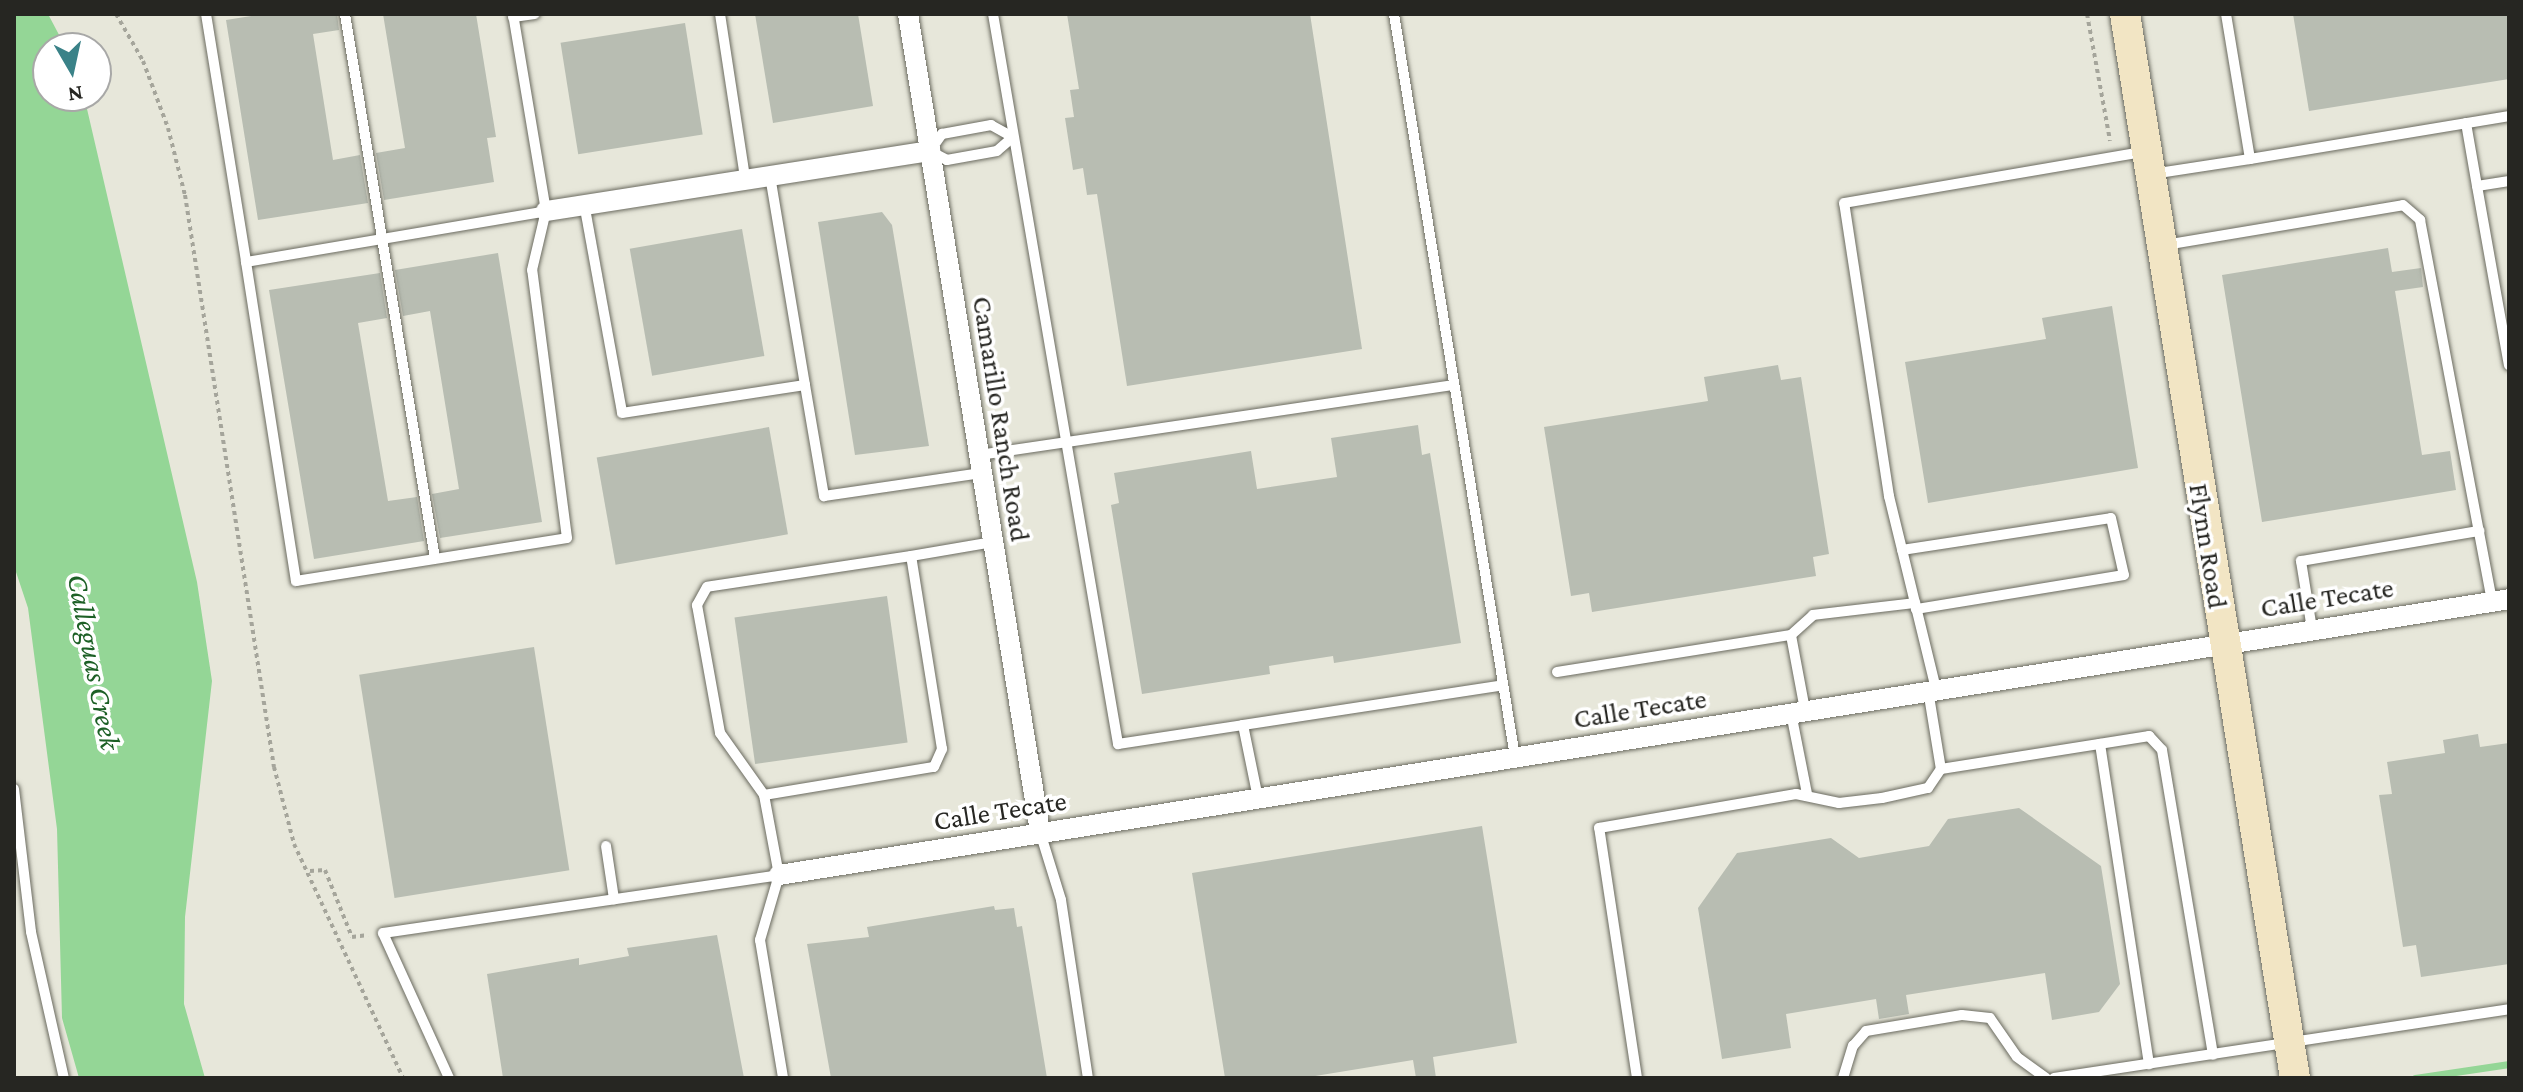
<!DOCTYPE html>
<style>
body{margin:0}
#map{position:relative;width:2523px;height:1092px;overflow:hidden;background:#e7e7da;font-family:"Crimson Pro",serif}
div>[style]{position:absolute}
.water>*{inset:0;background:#94d696}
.stream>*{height:7px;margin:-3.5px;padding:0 3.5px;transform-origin:3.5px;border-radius:3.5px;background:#94d696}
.building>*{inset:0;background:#b8bdb2;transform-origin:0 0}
.path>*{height:4px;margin-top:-2px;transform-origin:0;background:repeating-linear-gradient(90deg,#a5a59b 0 4px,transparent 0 8px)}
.roads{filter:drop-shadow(0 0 2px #6b6b60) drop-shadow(0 0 2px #6b6b60)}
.lane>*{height:10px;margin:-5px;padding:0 5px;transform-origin:5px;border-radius:5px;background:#fff}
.street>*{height:20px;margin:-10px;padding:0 10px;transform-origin:10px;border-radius:10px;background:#fff}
.secondary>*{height:30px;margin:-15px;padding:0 15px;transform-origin:15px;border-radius:15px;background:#f2e5c4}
span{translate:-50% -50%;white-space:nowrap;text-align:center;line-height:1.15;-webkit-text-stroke:7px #fff;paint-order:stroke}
.street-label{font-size:28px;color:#262622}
.water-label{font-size:30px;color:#1d6026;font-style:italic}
.frame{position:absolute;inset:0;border:16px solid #262622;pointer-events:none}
.north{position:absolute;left:32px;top:32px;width:80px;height:80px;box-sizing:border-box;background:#fff;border:2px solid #a8a8a7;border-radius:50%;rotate:171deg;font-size:22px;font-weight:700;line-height:32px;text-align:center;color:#262622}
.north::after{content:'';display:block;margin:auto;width:28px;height:36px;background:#3a8288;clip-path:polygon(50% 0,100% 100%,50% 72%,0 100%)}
</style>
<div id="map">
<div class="water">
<div style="clip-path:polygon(14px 14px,48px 14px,66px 48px,48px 48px,48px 96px,84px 96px,197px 582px,212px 681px,185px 917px,184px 1004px,205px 1078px,79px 1078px,62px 1018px,57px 829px,28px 608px,14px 566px)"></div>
</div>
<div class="stream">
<div style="left:2415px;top:1078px;width:95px;rotate:-8.5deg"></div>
</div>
<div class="building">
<div style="clip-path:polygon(263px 14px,337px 14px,339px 30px,313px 34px,333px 160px,360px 155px,368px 203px,258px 220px,226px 20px)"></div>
<div style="clip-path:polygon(383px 14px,476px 14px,496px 137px,487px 138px,494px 182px,384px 200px,376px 153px,405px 148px)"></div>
<div style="clip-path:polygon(755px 14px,858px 14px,873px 106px,773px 123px)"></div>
<div style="clip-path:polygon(1067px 14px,1310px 14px,1362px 349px,1127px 386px,1097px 194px,1087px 195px,1083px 168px,1073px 170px,1065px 118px,1074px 117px,1070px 90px,1079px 89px)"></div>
<div style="clip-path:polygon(2293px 14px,2509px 14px,2509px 79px,2309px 111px)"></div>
<div style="left:685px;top:23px;width:113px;height:126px;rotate:81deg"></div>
<div style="clip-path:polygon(882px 212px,892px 225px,929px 446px,855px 455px,818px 222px)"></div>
<div style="left:742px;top:229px;width:129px;height:114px;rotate:80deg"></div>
<div style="clip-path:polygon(2388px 248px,2392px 272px,2421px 268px,2423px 287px,2395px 291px,2422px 455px,2450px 451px,2456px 490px,2262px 522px,2222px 275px)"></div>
<div style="clip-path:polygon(498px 253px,542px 522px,440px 538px,432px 494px,459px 489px,430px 311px,403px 316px,395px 270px)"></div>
<div style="clip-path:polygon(380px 273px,387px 318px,358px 323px,388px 501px,417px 497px,424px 541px,314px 559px,269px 290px)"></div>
<div style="clip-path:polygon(2112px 306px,2138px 468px,1928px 503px,1905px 362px,2046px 339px,2042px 318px)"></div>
<div style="clip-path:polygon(1778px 365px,1781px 380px,1801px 377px,1829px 554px,1813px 557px,1816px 576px,1592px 612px,1589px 593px,1571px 596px,1544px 427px,1708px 401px,1704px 377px)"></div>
<div style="clip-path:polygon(1418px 425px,1422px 455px,1430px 453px,1461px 643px,1334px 663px,1333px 656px,1269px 666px,1270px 674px,1142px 694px,1111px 505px,1119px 503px,1114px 473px,1251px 451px,1257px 489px,1337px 477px,1331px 438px)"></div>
<div style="left:769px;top:427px;width:109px;height:175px;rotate:80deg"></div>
<div style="left:887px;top:596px;width:148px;height:154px;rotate:82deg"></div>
<div style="left:534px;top:647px;width:226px;height:177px;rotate:81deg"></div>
<div style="clip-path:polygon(2478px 734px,2480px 747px,2509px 743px,2509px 964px,2421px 977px,2416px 945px,2403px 947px,2379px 795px,2392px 794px,2387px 762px,2445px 753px,2443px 740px)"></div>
<div style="clip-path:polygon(2019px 808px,2101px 866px,2120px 984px,2099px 1012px,2052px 1020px,2045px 973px,1906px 995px,1909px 1014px,1879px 1019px,1876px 999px,1786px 1014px,1791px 1048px,1722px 1059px,1698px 908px,1737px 853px,1831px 838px,1859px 858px,1929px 846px,1948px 819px)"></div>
<div style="clip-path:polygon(1482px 826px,1517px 1043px,1433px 1057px,1436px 1078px,1416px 1078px,1413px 1060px,1303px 1078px,1225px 1078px,1192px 873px)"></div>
<div style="clip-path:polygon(994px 906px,995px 910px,1014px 908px,1017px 927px,1022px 926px,1047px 1078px,831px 1078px,807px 944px,869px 937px,867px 927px)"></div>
<div style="clip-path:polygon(717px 935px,744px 1078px,503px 1078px,487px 974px,579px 958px,579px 965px,629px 956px,627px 948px)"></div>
</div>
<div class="path">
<div style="left:116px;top:14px;width:54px;rotate:60.1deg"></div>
<div style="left:143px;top:61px;width:72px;rotate:69.5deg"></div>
<div style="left:168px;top:128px;width:69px;rotate:75.8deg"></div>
<div style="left:185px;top:195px;width:579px;rotate:81.16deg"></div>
<div style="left:274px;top:767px;width:80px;rotate:75.4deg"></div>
<div style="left:294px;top:844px;width:258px;rotate:65deg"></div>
<div style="left:2087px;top:14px;width:129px;rotate:79.7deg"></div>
<div style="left:310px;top:871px;width:15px;rotate:-4deg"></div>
<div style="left:325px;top:870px;width:72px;rotate:68.1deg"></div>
<div style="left:352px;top:937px;width:16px;rotate:-7deg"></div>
</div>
<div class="roads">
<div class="lane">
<div style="left:206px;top:14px;width:251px;rotate:80.8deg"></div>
<div style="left:246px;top:262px;width:304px;rotate:-9.6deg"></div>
<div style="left:345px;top:14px;width:552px;rotate:80.62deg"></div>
<div style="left:720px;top:14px;width:166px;rotate:81.3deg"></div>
<div style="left:993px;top:14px;width:741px;rotate:80.28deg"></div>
<div style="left:1118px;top:744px;width:126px;rotate:-8.6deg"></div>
<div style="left:1243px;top:725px;width:75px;rotate:78.4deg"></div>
<div style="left:1394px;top:14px;width:753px;rotate:80.75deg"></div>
<div style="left:513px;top:17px;width:22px;rotate:-8deg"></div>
<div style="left:2466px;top:123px;width:64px;rotate:80.1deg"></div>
<div style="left:991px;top:125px;width:25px;rotate:29deg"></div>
<div style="left:1013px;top:137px;width:21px;rotate:139deg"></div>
<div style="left:997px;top:151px;width:51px;rotate:169.8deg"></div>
<div style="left:947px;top:160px;width:19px;rotate:-152deg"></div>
<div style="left:930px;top:151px;width:21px;rotate:-55deg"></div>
<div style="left:942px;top:134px;width:50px;rotate:-10.4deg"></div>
<div style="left:2250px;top:159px;width:263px;rotate:-9.4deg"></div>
<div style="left:2152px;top:174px;width:99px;rotate:-8.7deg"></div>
<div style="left:2250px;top:159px;width:147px;rotate:-99.4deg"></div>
<div style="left:2509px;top:181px;width:32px;rotate:171deg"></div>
<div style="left:2477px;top:186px;width:182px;rotate:79.9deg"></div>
<div style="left:584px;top:203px;width:213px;rotate:79.7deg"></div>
<div style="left:622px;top:413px;width:185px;rotate:-8.7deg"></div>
<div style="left:805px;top:385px;width:212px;rotate:-99.5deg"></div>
<div style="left:2165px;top:245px;width:241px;rotate:-9.5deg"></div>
<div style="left:2403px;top:205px;width:23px;rotate:41deg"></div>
<div style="left:2420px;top:220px;width:388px;rotate:79.3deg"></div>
<div style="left:246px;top:262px;width:323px;rotate:81.1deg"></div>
<div style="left:296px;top:581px;width:274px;rotate:-9deg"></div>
<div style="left:567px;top:538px;width:270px;rotate:-97.4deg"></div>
<div style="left:532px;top:270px;width:61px;rotate:-76.7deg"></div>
<div style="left:546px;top:211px;width:200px;rotate:-99.5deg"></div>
<div style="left:805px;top:385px;width:113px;rotate:80.3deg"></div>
<div style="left:824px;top:496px;width:159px;rotate:-8.3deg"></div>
<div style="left:979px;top:455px;width:477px;rotate:-8.4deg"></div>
<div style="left:1902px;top:550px;width:211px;rotate:-8.7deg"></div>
<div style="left:2111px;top:518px;width:58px;rotate:77.2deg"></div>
<div style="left:2124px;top:575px;width:211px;rotate:170.7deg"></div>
<div style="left:911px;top:556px;width:83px;rotate:-9.7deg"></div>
<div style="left:2312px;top:629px;width:69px;rotate:-99.2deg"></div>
<div style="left:2301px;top:561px;width:181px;rotate:-9.6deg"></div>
<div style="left:1557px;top:672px;width:237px;rotate:-9deg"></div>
<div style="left:1936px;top:689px;width:199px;rotate:-103.7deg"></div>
<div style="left:1889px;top:496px;width:296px;rotate:-98.7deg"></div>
<div style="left:1844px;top:203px;width:302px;rotate:-9.7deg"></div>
<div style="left:1928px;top:690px;width:80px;rotate:80.7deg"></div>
<div style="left:1805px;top:710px;width:76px;rotate:-100.6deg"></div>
<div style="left:1791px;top:635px;width:30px;rotate:-42deg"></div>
<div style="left:1813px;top:615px;width:103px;rotate:-6.7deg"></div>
<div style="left:1791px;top:713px;width:83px;rotate:78.8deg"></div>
<div style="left:1243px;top:725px;width:263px;rotate:-8.7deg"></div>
<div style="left:2100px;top:744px;width:324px;rotate:81.3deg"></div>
<div style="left:14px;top:789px;width:144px;rotate:83.2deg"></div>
<div style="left:31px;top:932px;width:150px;rotate:77.3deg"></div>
<div style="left:764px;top:795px;width:172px;rotate:-9.4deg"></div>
<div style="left:934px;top:767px;width:20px;rotate:-66deg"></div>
<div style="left:942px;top:749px;width:195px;rotate:-99.1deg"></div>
<div style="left:911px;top:556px;width:206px;rotate:171.4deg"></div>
<div style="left:707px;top:587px;width:21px;rotate:119deg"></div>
<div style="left:697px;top:605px;width:130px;rotate:79.8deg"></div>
<div style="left:720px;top:733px;width:76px;rotate:54.6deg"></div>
<div style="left:764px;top:795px;width:81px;rotate:79.4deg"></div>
<div style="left:779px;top:875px;width:68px;rotate:106.3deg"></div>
<div style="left:760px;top:940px;width:140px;rotate:80.5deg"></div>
<div style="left:1040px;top:832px;width:71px;rotate:72.8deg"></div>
<div style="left:1061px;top:900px;width:180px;rotate:81.4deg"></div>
<div style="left:606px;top:846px;width:54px;rotate:81.4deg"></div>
<div style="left:449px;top:1078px;width:159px;rotate:-114.5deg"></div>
<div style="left:383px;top:933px;width:400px;rotate:-8.3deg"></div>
<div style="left:1637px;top:1078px;width:253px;rotate:-98.6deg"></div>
<div style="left:1599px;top:828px;width:200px;rotate:-9.8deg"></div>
<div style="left:1796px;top:794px;width:44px;rotate:11.8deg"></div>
<div style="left:1839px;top:803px;width:43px;rotate:-6.6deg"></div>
<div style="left:1882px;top:798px;width:47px;rotate:-12.3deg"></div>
<div style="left:1928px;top:788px;width:23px;rotate:-56deg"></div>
<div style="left:1941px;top:769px;width:211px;rotate:-9deg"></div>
<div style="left:2149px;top:736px;width:19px;rotate:47deg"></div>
<div style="left:2162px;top:750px;width:309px;rotate:80.5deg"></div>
<div style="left:1843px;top:1078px;width:34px;rotate:-73deg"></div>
<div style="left:1853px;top:1046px;width:20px;rotate:-49deg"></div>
<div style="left:1866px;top:1031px;width:97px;rotate:-9.5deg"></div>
<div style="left:1962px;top:1015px;width:28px;rotate:6deg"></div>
<div style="left:1990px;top:1018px;width:47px;rotate:55.3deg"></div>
<div style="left:2017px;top:1057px;width:36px;rotate:36deg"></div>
<div style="left:2054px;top:1078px;width:460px;rotate:-8.6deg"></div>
</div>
<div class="street">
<div style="left:908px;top:14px;width:829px;rotate:80.83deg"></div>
<div style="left:546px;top:211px;width:389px;rotate:-8.9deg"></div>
<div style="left:779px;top:875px;width:1752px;rotate:-9.06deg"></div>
</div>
<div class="secondary">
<div style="left:2125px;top:14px;width:1077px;rotate:80.92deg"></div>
</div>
</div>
<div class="street-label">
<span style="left:1001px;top:419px;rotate:81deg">Camarillo Ranch Road</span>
<span style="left:2208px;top:546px;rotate:81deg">Flynn Road</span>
<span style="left:2327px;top:598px;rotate:-9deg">Calle Tecate</span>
<span style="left:1640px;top:709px;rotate:-9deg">Calle Tecate</span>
<span style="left:1000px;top:811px;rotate:-9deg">Calle Tecate</span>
</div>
<div class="water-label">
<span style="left:94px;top:662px;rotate:79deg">Calleguas Creek</span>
</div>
<div class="frame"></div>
<div class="north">N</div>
</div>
